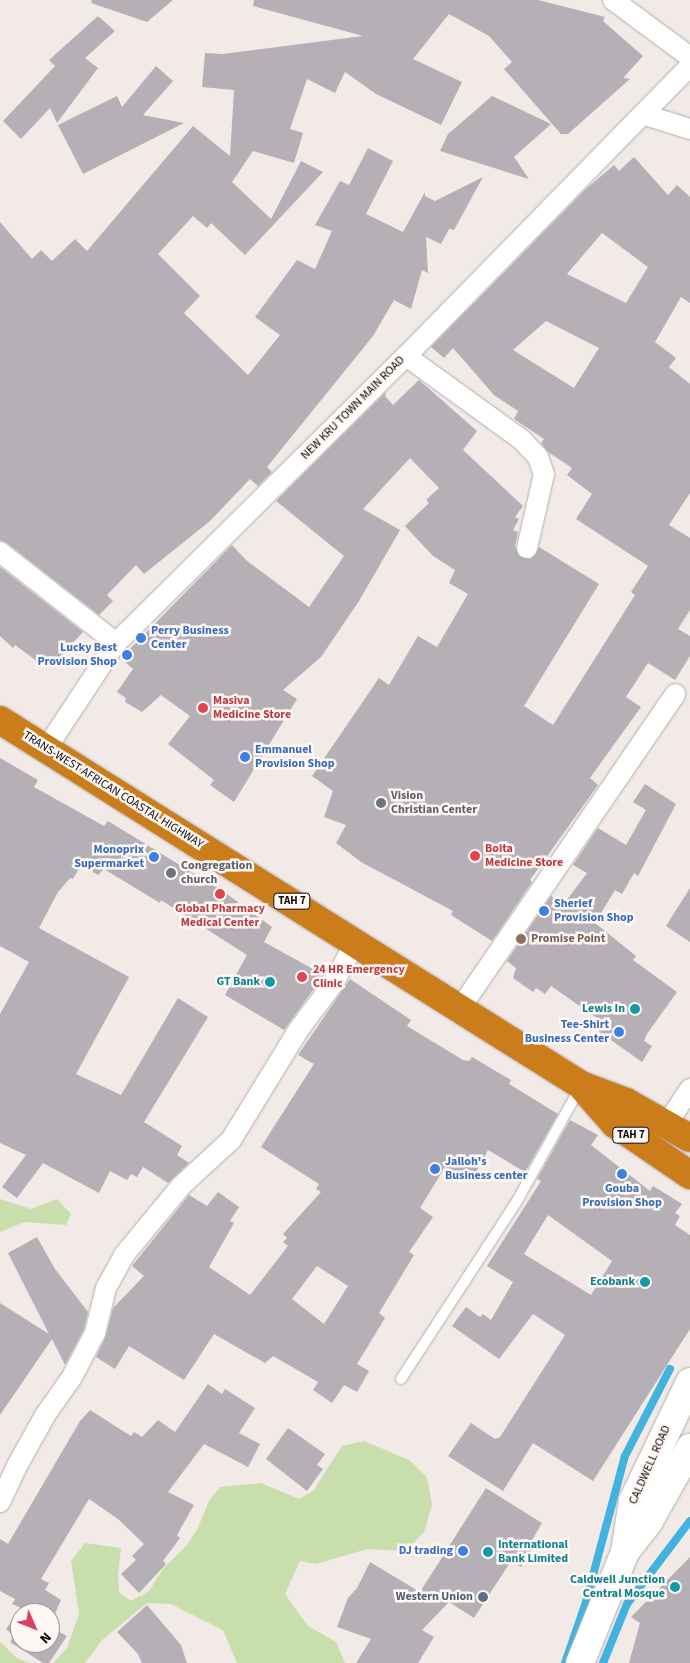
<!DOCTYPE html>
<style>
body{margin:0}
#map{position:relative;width:690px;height:1663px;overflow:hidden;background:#f1eae7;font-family:"Source Sans 3",sans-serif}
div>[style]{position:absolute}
.green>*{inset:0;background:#c8deac}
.stream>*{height:8px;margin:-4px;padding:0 4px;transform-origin:4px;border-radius:4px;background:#42b3de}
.building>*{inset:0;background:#b4b0b6}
.roads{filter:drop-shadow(0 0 1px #b4adaa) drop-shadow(0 0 1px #b4adaa)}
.lane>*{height:10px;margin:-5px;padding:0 5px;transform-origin:5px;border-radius:5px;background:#fff}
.street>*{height:20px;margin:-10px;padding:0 10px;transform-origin:10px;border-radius:10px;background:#fff}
.secondary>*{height:28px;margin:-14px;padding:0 14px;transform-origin:14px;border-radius:14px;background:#fff}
.highway>*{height:28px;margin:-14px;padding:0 14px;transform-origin:14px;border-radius:14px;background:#cb7d1b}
.dots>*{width:14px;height:14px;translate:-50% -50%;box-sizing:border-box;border:2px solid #fff7f4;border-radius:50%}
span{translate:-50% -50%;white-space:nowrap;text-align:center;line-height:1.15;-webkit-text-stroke:5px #fff7f4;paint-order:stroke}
.shield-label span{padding:1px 4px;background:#fff7f4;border:1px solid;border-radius:4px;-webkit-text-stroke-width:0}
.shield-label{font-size:11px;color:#0d0b0a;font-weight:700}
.street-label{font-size:12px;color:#0d0b0a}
.shop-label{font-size:12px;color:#366cbe;font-weight:700}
.left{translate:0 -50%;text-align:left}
.right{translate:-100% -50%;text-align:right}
.health-label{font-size:12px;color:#be3a42;font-weight:700}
.worship-label{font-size:12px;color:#5b616d;font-weight:700}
.education-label{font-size:12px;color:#785e54;font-weight:700}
.culture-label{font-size:12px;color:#0d838f;font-weight:700}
.service-label{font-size:12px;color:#4e5e75;font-weight:700}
.north{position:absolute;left:10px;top:1603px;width:50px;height:50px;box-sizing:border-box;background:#fff7f4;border:1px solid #9e9996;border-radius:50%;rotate:134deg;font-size:14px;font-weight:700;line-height:20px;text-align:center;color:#0d0b0a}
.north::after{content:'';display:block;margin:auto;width:18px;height:22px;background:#d44462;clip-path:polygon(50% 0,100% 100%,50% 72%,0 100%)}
</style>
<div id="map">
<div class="green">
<div style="clip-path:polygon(0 1199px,31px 1209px,57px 1199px,71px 1214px,66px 1225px,24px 1222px,0 1232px)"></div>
<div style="clip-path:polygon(364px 1441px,409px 1460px,427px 1477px,432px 1505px,424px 1532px,406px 1551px,367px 1549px,316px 1564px,300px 1561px,285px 1594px,308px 1626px,336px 1642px,345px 1663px,237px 1663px,223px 1630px,171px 1604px,147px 1603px,102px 1640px,85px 1663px,53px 1663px,67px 1648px,79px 1614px,71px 1561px,85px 1543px,121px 1548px,118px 1575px,119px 1592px,131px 1601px,149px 1591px,163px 1569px,186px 1546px,197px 1530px,209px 1501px,220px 1487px,261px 1483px,299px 1499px,313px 1491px,342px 1446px)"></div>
<div style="clip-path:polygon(0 1642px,18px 1659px,30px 1663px,0 1663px)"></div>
</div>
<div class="stream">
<div style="left:565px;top:1663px;width:61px;rotate:-71deg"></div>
<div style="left:585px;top:1605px;width:154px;rotate:-75deg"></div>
<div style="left:625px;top:1456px;width:98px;rotate:-62.7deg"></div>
<div style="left:603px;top:1663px;width:64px;rotate:-67.9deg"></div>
<div style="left:627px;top:1604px;width:104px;rotate:-52.8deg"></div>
</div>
<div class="building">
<div style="clip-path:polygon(92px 0,173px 0,147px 22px,91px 3px)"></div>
<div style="clip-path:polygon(254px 0,538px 0,605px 17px,603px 21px,643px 56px,623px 78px,630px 79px,568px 134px,561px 134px,504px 69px,512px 62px,489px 36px,449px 14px,413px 59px,462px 82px,441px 125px,376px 94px,345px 72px,335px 93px,307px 79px,290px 129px,303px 133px,294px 163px,253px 151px,232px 182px,271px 219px,301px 161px,323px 172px,245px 255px,211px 223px,207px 228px,193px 216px,158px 254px,200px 296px,184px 313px,248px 375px,280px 335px,255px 317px,297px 260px,315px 269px,332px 231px,315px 225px,340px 181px,349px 185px,368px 148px,393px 161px,366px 214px,403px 232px,425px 192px,425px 196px,435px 201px,483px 177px,454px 230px,449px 229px,441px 244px,426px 237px,428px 273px,422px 270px,411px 309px,394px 300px,373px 336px,267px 467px,272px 472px,258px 486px,250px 479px,210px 521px,144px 574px,136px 565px,107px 595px,113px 601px,99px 615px,7px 543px,0 540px,0 222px,32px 259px,41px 250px,52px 261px,75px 239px,87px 251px,193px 126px,230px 156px,234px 90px,202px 87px,205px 53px,223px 54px,363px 36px,253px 6px)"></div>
<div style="clip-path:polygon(98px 16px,115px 31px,85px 58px,98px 68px,57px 123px,50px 108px,21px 139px,3px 121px,55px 66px,49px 60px)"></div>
<div style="clip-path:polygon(156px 66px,173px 81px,143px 115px,184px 123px,83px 174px,58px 125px,117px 96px,122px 107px)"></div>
<div style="clip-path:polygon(492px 96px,551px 124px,514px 157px,529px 179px,440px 151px,448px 134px)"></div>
<div style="clip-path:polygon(evenodd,634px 157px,668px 195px,677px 185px,690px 197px,690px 303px,681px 297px,655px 342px,676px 358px,669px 367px,690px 384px,690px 493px,669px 525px,690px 538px,690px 610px,678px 629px,690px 636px,690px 656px,675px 680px,648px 663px,626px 697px,641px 707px,590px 778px,598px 785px,530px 880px,532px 882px,492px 941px,451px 915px,453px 911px,361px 862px,336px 843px,346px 825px,324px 817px,333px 791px,312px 776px,379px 678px,389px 685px,418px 636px,437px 647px,468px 594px,449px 583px,455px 570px,433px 556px,405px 526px,429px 503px,426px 500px,439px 488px,410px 458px,363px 509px,400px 530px,359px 601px,321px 657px,283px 690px,297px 699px,234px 802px,210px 785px,214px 780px,168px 744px,190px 716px,161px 695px,142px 712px,125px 702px,126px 698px,117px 692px,133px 669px,121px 658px,232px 545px,246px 560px,309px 607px,344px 556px,276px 501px,386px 392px,385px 396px,393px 405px,419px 380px,477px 431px,463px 450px,523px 506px,515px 517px,519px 519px,513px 530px,518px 532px,515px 546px,519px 556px,531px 559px,539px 547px,599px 584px,524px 706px,553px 725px,635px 595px,631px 592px,648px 566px,576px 519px,592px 494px,567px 475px,572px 468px,548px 452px,541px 443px,544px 439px,514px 419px,518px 411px,494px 395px,453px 348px,444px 358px,431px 347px,586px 189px,614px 165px,619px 171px,634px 157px,602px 233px,648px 267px,626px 303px,567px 274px,602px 233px,634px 157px,546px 321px,599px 348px,574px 388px,513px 350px,546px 321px)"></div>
<div style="clip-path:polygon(0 567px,83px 632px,50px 667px,41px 658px,38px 662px,15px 645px,13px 648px,0 636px)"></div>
<div style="clip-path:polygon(0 758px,38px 780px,34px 787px,104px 826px,108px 821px,227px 894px,272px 927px,264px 942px,324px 975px,284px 1030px,225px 995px,247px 955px,161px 900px,160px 903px,104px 869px,98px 875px,81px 865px,73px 879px,70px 878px,58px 892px,39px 928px,129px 977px,76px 1074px,121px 1095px,178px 998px,208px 1017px,144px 1122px,182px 1146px,177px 1155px,189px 1163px,168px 1183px,143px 1167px,137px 1177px,131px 1174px,127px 1180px,110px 1171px,99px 1193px,43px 1163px,17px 1198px,2px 1187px,26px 1155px,0 1143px,0 1014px,29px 962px,0 946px)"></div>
<div style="clip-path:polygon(645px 784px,676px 804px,638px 876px,634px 873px,622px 894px,615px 890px,595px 923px,636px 956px,633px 960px,677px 992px,647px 1034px,644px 1041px,652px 1046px,642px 1062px,591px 1026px,597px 1018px,551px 986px,545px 994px,536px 988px,533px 992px,513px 978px,516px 968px,507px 961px,551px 896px,563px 905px,587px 873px,573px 865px,598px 828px,626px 845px,646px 810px,633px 802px)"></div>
<div style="clip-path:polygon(690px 888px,690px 942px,666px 926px)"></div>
<div style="clip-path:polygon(evenodd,350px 979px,411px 1020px,407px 1026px,463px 1060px,469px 1061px,472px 1057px,511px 1080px,509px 1084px,558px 1114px,525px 1172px,488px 1150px,472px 1180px,445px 1167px,420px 1208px,433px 1217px,409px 1252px,414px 1255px,379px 1313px,385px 1318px,357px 1364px,369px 1371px,357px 1392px,344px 1385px,332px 1403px,313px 1390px,318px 1382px,273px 1356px,265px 1363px,214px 1334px,184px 1380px,129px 1346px,115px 1369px,104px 1362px,96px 1357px,106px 1336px,113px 1308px,144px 1276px,132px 1266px,189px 1195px,207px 1206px,218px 1192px,239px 1207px,230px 1221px,234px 1223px,209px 1267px,250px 1295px,288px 1246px,283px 1242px,287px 1238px,283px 1234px,321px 1192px,316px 1189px,319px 1184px,261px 1147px,314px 1064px,298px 1055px,350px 979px,317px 1266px,348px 1286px,324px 1324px,292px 1299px,317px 1266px)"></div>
<div style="clip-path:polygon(evenodd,570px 1120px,598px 1135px,591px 1145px,650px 1191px,653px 1186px,682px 1204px,675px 1213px,680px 1216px,675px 1225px,690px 1235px,690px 1329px,593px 1481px,533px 1443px,503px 1491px,448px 1456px,471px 1423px,495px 1439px,500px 1437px,565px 1335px,533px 1314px,499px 1359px,452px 1326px,466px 1307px,480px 1317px,483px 1314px,491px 1320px,513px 1282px,487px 1266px,541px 1181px,537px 1179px,570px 1120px,548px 1215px,612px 1261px,591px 1295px,524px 1254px,548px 1215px)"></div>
<div style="clip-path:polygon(37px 1237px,55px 1269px,88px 1312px,84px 1329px,65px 1365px,52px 1339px,0 1415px,0 1303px,49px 1334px,8px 1253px)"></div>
<div style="clip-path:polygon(208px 1384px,222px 1394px,225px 1389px,255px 1408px,239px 1433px,260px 1444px,248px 1467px,204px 1444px,168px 1492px,194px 1505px,177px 1535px,180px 1538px,163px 1561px,166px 1564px,139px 1593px,121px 1574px,136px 1560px,132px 1556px,144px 1544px,118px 1519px,89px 1499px,41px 1579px,49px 1583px,45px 1590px,61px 1600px,50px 1625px,50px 1613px,20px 1613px,20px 1643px,50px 1643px,50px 1627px,67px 1636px,49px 1663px,43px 1663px,10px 1642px,14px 1636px,6px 1629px,21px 1608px,12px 1604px,15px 1599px,0 1591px,0 1539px,8px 1544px,80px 1421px,90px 1410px,131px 1436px,134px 1432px,142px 1437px,158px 1420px,175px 1432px)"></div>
<div style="clip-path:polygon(288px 1428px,325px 1454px,317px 1465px,323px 1469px,307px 1491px,266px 1459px)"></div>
<div style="clip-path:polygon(486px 1488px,542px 1523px,532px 1540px,536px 1543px,521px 1567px,511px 1561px,474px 1618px,449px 1602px,422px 1630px,434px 1637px,418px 1663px,356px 1663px,371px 1639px,337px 1627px,348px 1598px,357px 1588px,370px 1562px,420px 1592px)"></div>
<div style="clip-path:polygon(690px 1557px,690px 1663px,629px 1663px,640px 1623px,631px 1617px)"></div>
<div style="clip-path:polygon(147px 1605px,181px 1645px,187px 1663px,142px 1663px,138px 1654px,117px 1632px)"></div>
</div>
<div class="roads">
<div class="lane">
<div style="left:401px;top:1379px;width:212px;rotate:-56.9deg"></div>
<div style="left:517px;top:1201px;width:132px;rotate:-60.9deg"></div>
</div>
<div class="street">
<div style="left:613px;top:0;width:96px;rotate:36.5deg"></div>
<div style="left:645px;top:115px;width:47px;rotate:17.3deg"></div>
<div style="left:406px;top:356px;width:143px;rotate:35.9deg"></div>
<div style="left:522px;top:440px;width:23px;rotate:47deg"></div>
<div style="left:538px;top:457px;width:18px;rotate:71deg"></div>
<div style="left:544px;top:474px;width:76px;rotate:102.9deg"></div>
<div style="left:0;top:552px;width:147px;rotate:38.1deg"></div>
<div style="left:46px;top:749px;width:127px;rotate:-56.6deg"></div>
<div style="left:116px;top:643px;width:408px;rotate:-44.7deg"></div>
<div style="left:406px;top:356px;width:406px;rotate:-45.6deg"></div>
<div style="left:459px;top:1010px;width:383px;rotate:-55.6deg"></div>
<div style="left:667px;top:1124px;width:42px;rotate:-56.7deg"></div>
<div style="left:0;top:1502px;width:42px;rotate:-64.7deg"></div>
<div style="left:18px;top:1464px;width:57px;rotate:-60.8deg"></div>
<div style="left:46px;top:1414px;width:45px;rotate:-54.9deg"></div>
<div style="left:72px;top:1377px;width:50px;rotate:-62.4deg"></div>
<div style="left:95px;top:1333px;width:46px;rotate:-76.3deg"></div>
<div style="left:106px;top:1288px;width:38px;rotate:-61deg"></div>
<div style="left:124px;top:1255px;width:89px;rotate:-50.4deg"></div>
<div style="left:181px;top:1186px;width:68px;rotate:-42.6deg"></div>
<div style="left:231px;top:1140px;width:130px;rotate:-58.5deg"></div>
<div style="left:299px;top:1029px;width:56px;rotate:-52.9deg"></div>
<div style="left:333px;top:984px;width:49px;rotate:-61.9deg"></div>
</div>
<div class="secondary">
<div style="left:625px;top:1552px;width:52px;rotate:-81.1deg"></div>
<div style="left:633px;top:1501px;width:132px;rotate:-64.4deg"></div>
<div style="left:580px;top:1663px;width:120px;rotate:-67.9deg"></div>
<div style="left:625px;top:1552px;width:39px;rotate:-52deg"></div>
<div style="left:649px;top:1521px;width:84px;rotate:-60.7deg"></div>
</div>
<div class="highway">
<div style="left:0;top:720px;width:686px;rotate:32.14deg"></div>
<div style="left:581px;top:1085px;width:48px;rotate:20.7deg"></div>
<div style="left:626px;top:1102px;width:73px;rotate:29.4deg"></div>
<div style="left:584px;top:1089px;width:47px;rotate:48.5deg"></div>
<div style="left:615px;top:1124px;width:91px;rotate:34.2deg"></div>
</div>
</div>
<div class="dots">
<div style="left:141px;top:638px;background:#3f7fe0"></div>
<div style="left:127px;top:655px;background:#3f7fe0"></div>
<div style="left:203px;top:708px;background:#e0444e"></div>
<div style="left:245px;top:757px;background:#3f7fe0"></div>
<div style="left:381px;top:803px;background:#6b7280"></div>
<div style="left:475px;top:856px;background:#e0444e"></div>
<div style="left:154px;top:857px;background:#3f7fe0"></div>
<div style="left:171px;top:873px;background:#6b7280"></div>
<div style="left:220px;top:894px;background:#e0444e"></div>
<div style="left:544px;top:911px;background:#3f7fe0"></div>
<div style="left:521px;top:939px;background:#8d6e63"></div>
<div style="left:302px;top:977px;background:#e0444e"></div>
<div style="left:270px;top:982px;background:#0f9aa8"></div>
<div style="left:635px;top:1009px;background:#0f9aa8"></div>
<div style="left:619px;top:1032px;background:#3f7fe0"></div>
<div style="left:435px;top:1169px;background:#3f7fe0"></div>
<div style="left:622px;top:1174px;background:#3f7fe0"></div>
<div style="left:645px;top:1282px;background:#0f9aa8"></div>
<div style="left:463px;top:1551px;background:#3f7fe0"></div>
<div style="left:488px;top:1552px;background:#0f9aa8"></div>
<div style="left:675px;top:1587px;background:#0f9aa8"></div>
<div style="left:483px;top:1597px;background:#5c6f8a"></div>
</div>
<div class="shield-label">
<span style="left:292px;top:901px">TAH 7</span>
<span style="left:631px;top:1135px">TAH 7</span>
</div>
<div class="street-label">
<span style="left:353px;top:408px;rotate:-45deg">NEW KRU TOWN MAIN ROAD</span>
<span style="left:113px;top:790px;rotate:32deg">TRANS-WEST AFRICAN COASTAL HIGHWAY</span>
<span style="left:650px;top:1465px;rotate:-66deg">CALDWELL ROAD</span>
</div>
<div class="shop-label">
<span class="left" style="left:151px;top:638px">Perry Business<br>Center</span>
<span class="right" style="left:117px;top:655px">Lucky Best<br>Provision Shop</span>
<span class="left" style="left:255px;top:757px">Emmanuel<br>Provision Shop</span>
<span class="right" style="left:144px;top:857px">Monoprix<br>Supermarket</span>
<span class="left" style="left:554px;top:911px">Sherief<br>Provision Shop</span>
<span class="right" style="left:609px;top:1032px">Tee-Shirt<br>Business Center</span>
<span class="left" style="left:445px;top:1169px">Jalloh's<br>Business center</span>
<span style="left:622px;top:1196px">Gouba<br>Provision Shop</span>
<span class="right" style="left:453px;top:1551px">DJ trading</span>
</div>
<div class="health-label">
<span class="left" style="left:213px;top:708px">Masiva<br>Medicine Store</span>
<span class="left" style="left:485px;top:856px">Boita<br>Medicine Store</span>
<span style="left:220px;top:916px">Global Pharmacy<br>Medical Center</span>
<span class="left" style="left:313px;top:977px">24 HR Emergency<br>Clinic</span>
</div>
<div class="worship-label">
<span class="left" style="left:391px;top:803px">Vision<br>Christian Center</span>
<span class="left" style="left:181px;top:873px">Congregation<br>church</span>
</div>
<div class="education-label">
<span class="left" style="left:531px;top:939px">Promise Point</span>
</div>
<div class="culture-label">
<span class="right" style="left:260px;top:982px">GT Bank</span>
<span class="right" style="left:625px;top:1009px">Lewis In</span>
<span class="right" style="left:635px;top:1282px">Ecobank</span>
<span class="left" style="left:498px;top:1552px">International<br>Bank Limited</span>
<span class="right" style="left:665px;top:1587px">Caldwell Junction<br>Central Mosque</span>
</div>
<div class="service-label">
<span class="right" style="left:473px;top:1597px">Western Union</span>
</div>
<div class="north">N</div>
</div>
